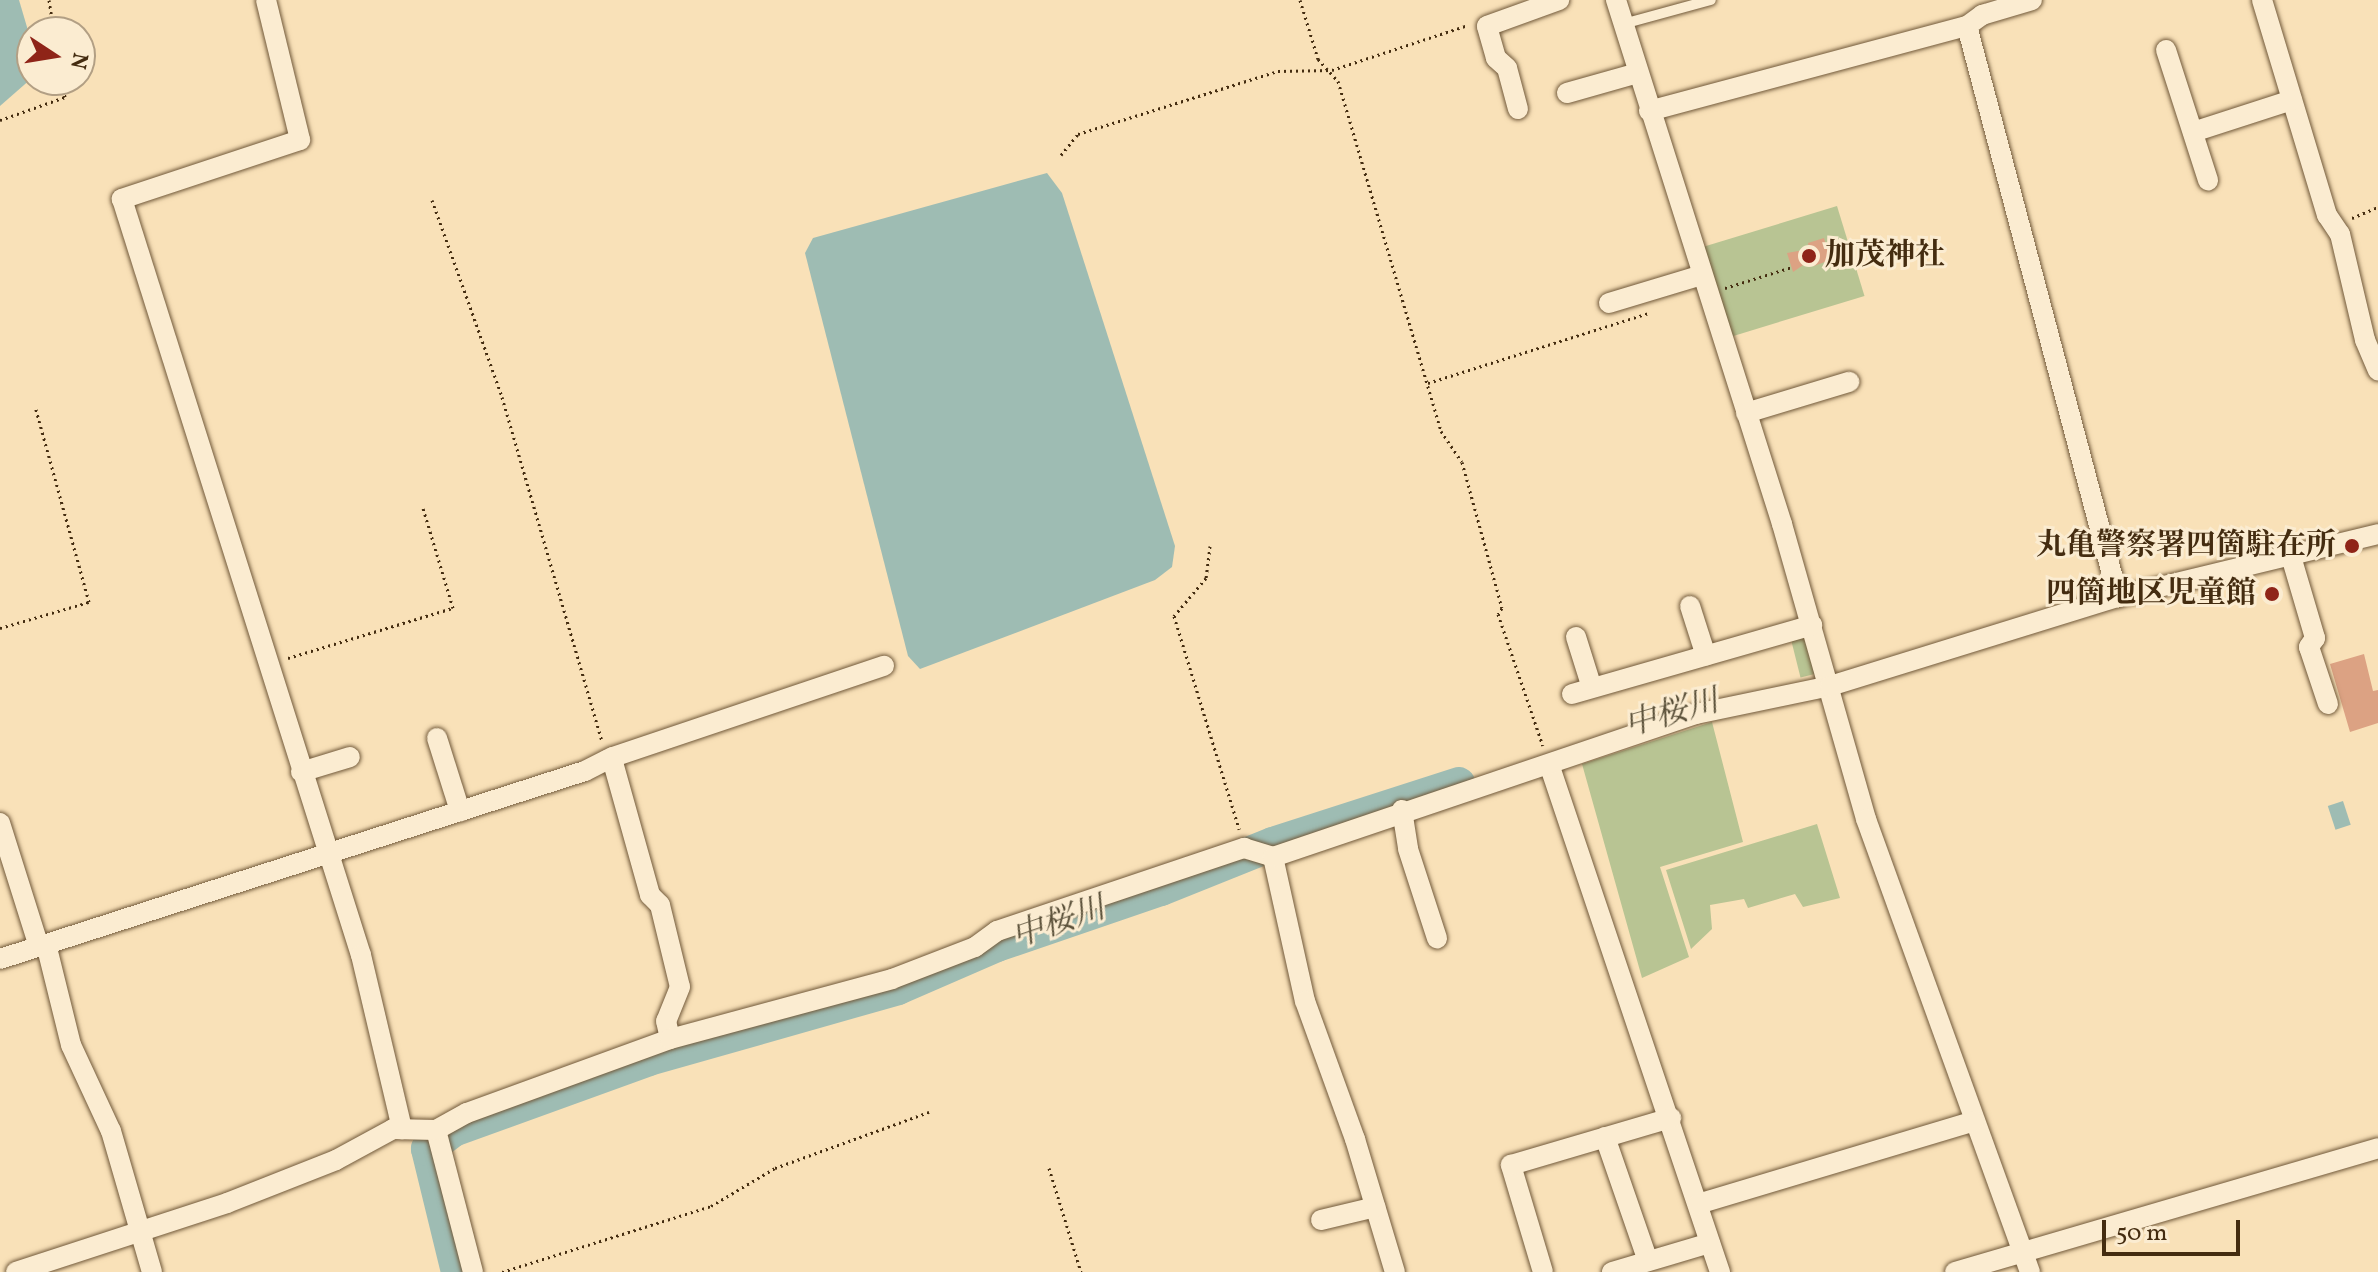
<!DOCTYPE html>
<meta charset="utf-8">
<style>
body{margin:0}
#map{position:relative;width:2378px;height:1272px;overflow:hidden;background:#f9e1b8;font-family:Vollkorn,"Noto Serif JP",serif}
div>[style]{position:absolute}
.green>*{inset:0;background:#b8c493;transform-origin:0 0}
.water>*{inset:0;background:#9ebcb3;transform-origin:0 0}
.river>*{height:34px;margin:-17px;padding:0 17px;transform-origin:17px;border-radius:17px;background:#9ebcb3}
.building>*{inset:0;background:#dca283}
.path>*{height:3px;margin-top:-1.5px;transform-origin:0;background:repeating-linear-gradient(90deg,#442c10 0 2px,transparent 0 6px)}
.roads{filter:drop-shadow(0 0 2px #71593a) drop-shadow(0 0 2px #71593a)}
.lane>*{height:10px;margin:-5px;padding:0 5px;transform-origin:5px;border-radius:5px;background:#fbecd1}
.street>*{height:20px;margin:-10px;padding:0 10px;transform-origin:10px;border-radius:10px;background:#fbecd1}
.dots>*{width:22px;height:22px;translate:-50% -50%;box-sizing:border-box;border:4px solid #fbecd1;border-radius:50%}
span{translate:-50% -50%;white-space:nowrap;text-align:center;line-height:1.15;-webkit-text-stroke:6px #fbecd1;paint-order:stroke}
.poi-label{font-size:30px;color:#442c10;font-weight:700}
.left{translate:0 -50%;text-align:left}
.right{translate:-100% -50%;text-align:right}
.water-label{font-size:32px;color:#5a5039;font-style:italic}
.north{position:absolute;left:16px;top:16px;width:80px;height:80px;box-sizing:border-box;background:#fbecd1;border:2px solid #b29f84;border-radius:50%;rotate:102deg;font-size:22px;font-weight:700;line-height:32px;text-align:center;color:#442c10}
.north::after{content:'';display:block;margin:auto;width:28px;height:36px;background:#8f2418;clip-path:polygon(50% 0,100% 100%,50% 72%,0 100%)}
.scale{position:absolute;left:2102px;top:1220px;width:138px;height:36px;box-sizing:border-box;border:4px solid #442c10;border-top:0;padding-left:10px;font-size:24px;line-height:28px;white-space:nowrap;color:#442c10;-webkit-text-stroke:6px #fbecd1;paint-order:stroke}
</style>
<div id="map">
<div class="green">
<div style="left:1837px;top:206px;width:94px;height:143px;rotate:73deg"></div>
<div style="left:1810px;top:633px;width:41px;height:20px;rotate:76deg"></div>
<div style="clip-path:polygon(1712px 722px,1743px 842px,1660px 867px,1689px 957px,1642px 978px,1582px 764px)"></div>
<div style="clip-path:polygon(1817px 824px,1840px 898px,1803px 907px,1795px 894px,1748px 908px,1744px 899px,1710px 905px,1712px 929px,1691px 949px,1666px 870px)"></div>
</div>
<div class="water">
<div style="clip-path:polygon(0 0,19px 0,32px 44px,32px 78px,0 106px)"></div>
<div style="clip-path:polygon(1047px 173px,1062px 193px,1175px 546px,1172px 567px,1155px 580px,920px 669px,908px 656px,805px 253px,813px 238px)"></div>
<div style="left:2343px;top:801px;width:25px;height:16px;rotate:72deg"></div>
</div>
<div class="river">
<div style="left:458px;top:1272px;width:127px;rotate:-103.7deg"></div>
<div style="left:428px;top:1149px;width:31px;rotate:-37deg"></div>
<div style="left:453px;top:1130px;width:208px;rotate:-19.9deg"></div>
<div style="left:649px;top:1059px;width:259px;rotate:-15.9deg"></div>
<div style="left:898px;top:988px;width:108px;rotate:-23.5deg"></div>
<div style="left:997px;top:945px;width:173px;rotate:-18.9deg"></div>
<div style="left:1161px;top:889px;width:121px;rotate:-21.9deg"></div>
<div style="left:1273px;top:844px;width:195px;rotate:-17.9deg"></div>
</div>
<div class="building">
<div style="clip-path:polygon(1824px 238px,1830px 260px,1814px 266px,1812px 259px,1793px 272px,1787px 253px,1809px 249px,1808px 243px)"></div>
<div style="clip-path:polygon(2364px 654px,2373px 691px,2378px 690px,2378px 723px,2350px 732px,2330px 664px)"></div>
</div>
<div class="path">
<div style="left:49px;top:0;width:32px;rotate:81deg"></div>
<div style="left:1300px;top:0;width:62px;rotate:73deg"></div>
<div style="left:1318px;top:59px;width:30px;rotate:48deg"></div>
<div style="left:1338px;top:81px;width:365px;rotate:73.6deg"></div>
<div style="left:1441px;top:431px;width:37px;rotate:56deg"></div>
<div style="left:1462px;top:462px;width:151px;rotate:74.7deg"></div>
<div style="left:1502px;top:608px;width:7px;rotate:124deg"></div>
<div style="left:1498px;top:614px;width:139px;rotate:71.2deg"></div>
<div style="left:0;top:120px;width:69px;rotate:-19.5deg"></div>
<div style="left:65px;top:97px;width:17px;rotate:-100deg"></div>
<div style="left:1061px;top:155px;width:27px;rotate:-51deg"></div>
<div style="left:1078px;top:134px;width:210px;rotate:-17.5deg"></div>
<div style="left:1278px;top:71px;width:54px;rotate:-1.1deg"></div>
<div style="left:1332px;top:70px;width:143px;rotate:-18.3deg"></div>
<div style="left:432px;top:200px;width:209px;rotate:70.4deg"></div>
<div style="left:502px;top:397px;width:359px;rotate:73.8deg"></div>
<div style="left:2352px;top:218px;width:28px;rotate:-23deg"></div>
<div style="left:1725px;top:288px;width:70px;rotate:-17.4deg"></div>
<div style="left:1428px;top:383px;width:232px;rotate:-17.6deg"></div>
<div style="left:1210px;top:546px;width:32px;rotate:97deg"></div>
<div style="left:1206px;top:578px;width:50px;rotate:130.1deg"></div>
<div style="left:1174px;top:616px;width:223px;rotate:73deg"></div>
<div style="left:0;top:628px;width:93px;rotate:-16.3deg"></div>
<div style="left:89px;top:602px;width:203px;rotate:-105.4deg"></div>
<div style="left:288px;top:658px;width:172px;rotate:-16.9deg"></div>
<div style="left:453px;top:608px;width:104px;rotate:-106.7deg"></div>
<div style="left:1049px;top:1168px;width:109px;rotate:72.9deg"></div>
<div style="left:502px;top:1272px;width:219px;rotate:-17.5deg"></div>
<div style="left:711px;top:1206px;width:74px;rotate:-30.7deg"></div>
<div style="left:775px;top:1168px;width:164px;rotate:-20deg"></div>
</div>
<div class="roads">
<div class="lane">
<div style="left:1623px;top:24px;width:91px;rotate:-15.3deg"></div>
</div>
<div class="street">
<div style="left:266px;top:0;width:144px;rotate:76.3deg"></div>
<div style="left:300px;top:140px;width:188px;rotate:161.7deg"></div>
<div style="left:122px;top:199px;width:793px;rotate:72.46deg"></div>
<div style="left:361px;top:955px;width:179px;rotate:76.7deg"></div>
<div style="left:1616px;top:0;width:550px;rotate:72.42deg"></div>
<div style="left:1782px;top:524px;width:307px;rotate:74.1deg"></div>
<div style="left:1866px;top:819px;width:482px;rotate:70.1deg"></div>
<div style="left:2262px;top:0;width:225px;rotate:73.2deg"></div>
<div style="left:2327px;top:215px;width:23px;rotate:56deg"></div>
<div style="left:2340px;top:234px;width:109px;rotate:76.7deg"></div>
<div style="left:2365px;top:340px;width:33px;rotate:67deg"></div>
<div style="left:1967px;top:26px;width:591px;rotate:75.19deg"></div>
<div style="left:2166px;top:50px;width:137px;rotate:72.1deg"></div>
<div style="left:1567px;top:93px;width:74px;rotate:-15.7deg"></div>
<div style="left:1518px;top:109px;width:42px;rotate:-105deg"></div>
<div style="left:1507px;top:68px;width:15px;rotate:-138deg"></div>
<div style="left:1496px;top:58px;width:33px;rotate:-106deg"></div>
<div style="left:1487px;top:26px;width:77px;rotate:-19.9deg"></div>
<div style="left:1649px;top:111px;width:329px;rotate:-15deg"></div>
<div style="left:1967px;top:26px;width:19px;rotate:-36deg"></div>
<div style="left:1982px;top:15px;width:52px;rotate:-16.7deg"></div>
<div style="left:2193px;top:132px;width:104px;rotate:-17.9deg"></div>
<div style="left:1609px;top:303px;width:97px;rotate:-16.8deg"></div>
<div style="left:1746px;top:413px;width:108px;rotate:-16.8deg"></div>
<div style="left:2290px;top:553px;width:89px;rotate:73.6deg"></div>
<div style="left:2315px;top:638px;width:11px;rotate:124deg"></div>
<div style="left:2309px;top:647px;width:60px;rotate:71.6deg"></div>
<div style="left:1690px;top:606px;width:52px;rotate:72.3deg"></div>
<div style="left:1576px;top:637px;width:53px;rotate:72.6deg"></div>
<div style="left:1572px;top:694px;width:250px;rotate:-16deg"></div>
<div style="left:437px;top:738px;width:77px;rotate:72.5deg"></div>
<div style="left:607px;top:760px;width:9px;rotate:41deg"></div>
<div style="left:614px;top:766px;width:134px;rotate:74.4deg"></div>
<div style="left:650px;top:895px;width:14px;rotate:45deg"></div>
<div style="left:660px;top:905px;width:84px;rotate:76.3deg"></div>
<div style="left:680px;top:987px;width:37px;rotate:112deg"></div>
<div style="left:666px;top:1021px;width:18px;rotate:77deg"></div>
<div style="left:1550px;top:767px;width:533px;rotate:71.4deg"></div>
<div style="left:301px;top:772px;width:51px;rotate:-17deg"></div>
<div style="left:1402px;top:810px;width:39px;rotate:81deg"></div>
<div style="left:1408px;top:849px;width:94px;rotate:72deg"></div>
<div style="left:0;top:823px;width:130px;rotate:72.5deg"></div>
<div style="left:1273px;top:857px;width:148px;rotate:77.5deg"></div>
<div style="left:1305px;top:1001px;width:147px;rotate:70.1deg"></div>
<div style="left:1355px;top:1139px;width:139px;rotate:73.3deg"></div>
<div style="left:46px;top:944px;width:104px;rotate:76.1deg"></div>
<div style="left:71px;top:1045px;width:95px;rotate:65.1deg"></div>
<div style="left:111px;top:1131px;width:147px;rotate:73.8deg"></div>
<div style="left:0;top:959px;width:614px;rotate:-17.82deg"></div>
<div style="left:585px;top:771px;width:31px;rotate:-27deg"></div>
<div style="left:613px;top:757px;width:286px;rotate:-18.6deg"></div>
<div style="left:436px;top:1130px;width:147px;rotate:75.4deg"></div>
<div style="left:1605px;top:1137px;width:131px;rotate:70.9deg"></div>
<div style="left:1698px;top:1204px;width:288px;rotate:-16.7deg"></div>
<div style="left:1321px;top:1220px;width:56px;rotate:-13.5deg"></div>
<div style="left:16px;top:1272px;width:222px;rotate:-18.1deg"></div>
<div style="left:227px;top:1203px;width:117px;rotate:-21.5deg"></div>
<div style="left:336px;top:1160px;width:65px;rotate:-28.5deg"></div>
<div style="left:393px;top:1129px;width:43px;rotate:1.3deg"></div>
<div style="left:436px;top:1130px;width:35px;rotate:-29deg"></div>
<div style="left:467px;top:1113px;width:216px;rotate:-20deg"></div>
<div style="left:670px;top:1039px;width:230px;rotate:-15.1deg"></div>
<div style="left:892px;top:979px;width:89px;rotate:-21.1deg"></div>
<div style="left:975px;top:947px;width:27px;rotate:-36deg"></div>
<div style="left:997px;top:931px;width:261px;rotate:-18.6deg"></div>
<div style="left:1244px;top:848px;width:30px;rotate:17deg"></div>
<div style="left:1273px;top:857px;width:447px;rotate:-18.7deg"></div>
<div style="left:1696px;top:714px;width:137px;rotate:-11.8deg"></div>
<div style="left:1830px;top:686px;width:301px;rotate:-17.2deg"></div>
<div style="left:2118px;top:597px;width:268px;rotate:-13.6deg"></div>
<div style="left:1543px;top:1272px;width:112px;rotate:-106.7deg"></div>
<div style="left:1511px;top:1165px;width:167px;rotate:-16.4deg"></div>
<div style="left:1612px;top:1272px;width:102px;rotate:-16.5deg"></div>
<div style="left:1955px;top:1272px;width:441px;rotate:-16.3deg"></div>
</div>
</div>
<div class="dots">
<div style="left:1809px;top:256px;background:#8f2418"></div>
<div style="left:2352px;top:546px;background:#8f2418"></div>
<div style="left:2272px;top:594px;background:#8f2418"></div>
</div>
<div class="poi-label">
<span class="left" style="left:1825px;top:256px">加茂神社</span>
<span class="right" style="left:2336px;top:546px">丸亀警察署四箇駐在所</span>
<span class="right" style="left:2256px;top:594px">四箇地区児童館</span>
</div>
<div class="water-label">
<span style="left:1672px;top:715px;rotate:-16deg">中桜川</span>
<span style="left:1059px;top:924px;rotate:-19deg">中桜川</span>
</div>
<div class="north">N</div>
<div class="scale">50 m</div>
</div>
